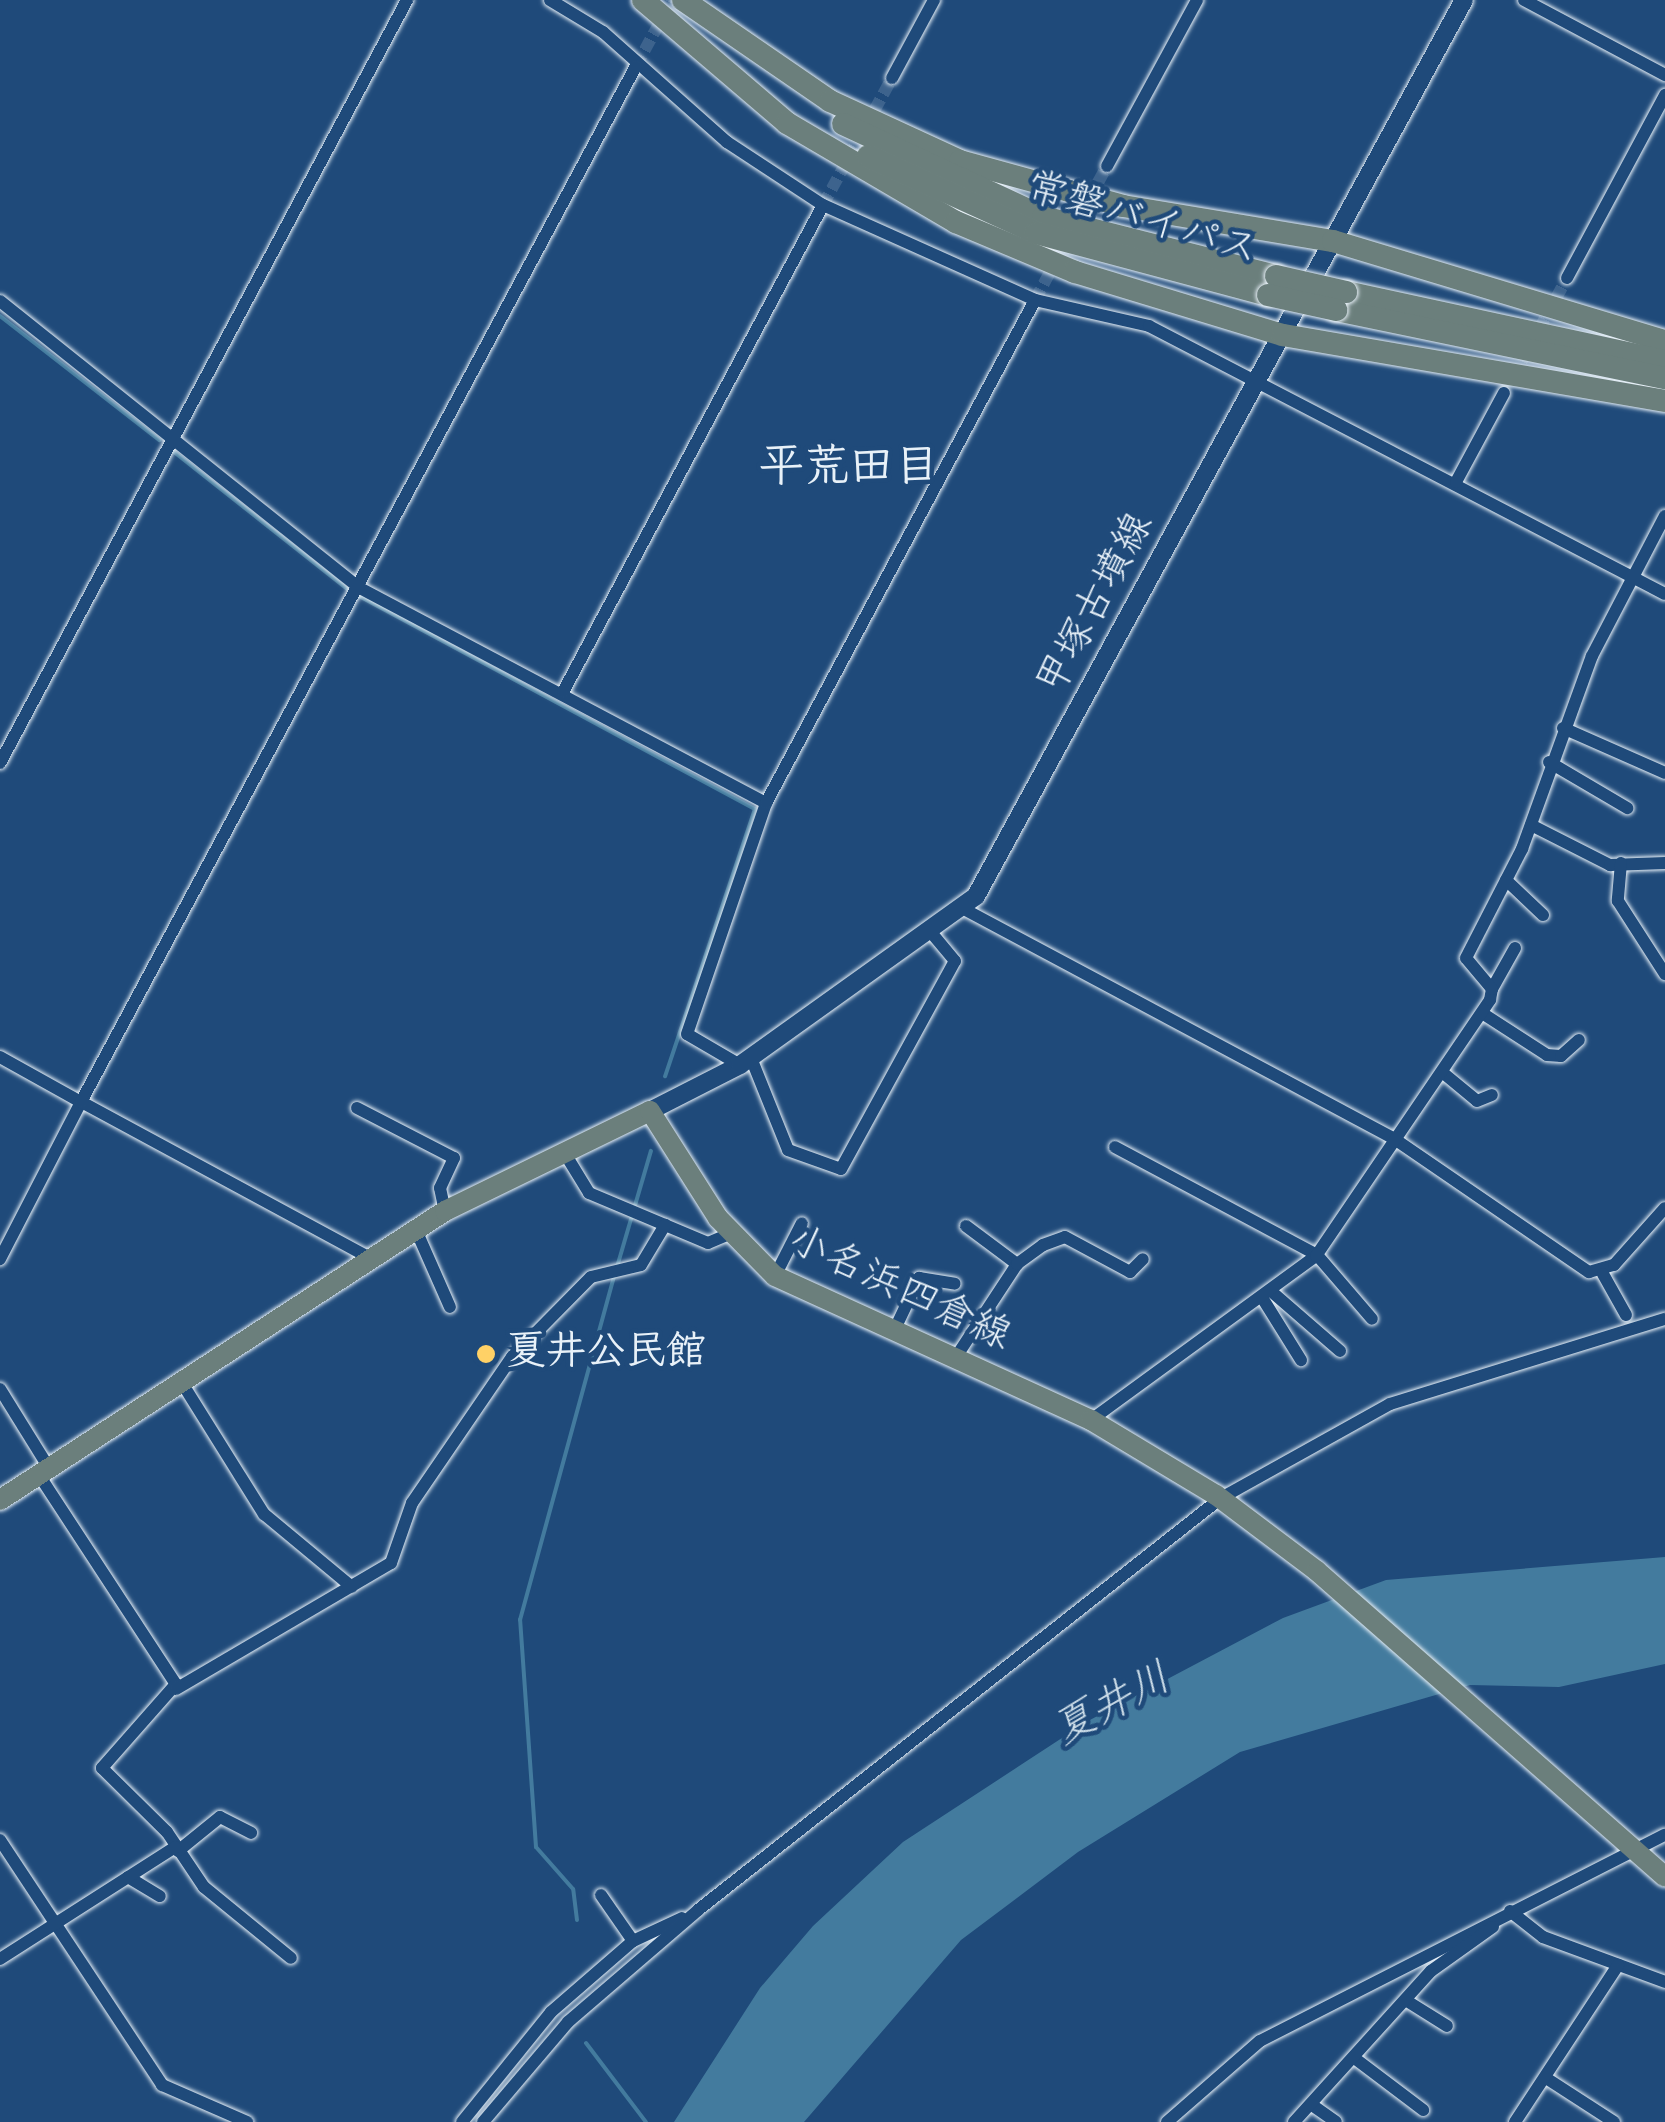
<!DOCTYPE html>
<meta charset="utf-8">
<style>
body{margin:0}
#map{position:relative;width:1665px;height:2122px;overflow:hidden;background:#1f4a7a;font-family:"Indie Flower","Klee One",sans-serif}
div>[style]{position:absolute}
.water>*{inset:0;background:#437b9e}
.stream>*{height:4px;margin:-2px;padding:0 2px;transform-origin:2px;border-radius:2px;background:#437b9e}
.minor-tunnel>*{height:12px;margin-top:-6px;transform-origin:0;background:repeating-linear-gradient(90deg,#3d638d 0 12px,transparent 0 18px)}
.roads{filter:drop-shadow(0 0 2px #e8f1f8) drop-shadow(0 0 2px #e8f1f8)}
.minor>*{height:12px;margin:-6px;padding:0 6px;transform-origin:6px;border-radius:6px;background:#1f4a7a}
.secondary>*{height:18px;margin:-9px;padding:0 9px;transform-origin:9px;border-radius:9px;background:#1f4a7a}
.primary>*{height:20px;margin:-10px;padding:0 10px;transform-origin:10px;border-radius:10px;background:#6b7f7c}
.trunk>*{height:22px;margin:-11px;padding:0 11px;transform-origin:11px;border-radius:11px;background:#6b7f7c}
.bridges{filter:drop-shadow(0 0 2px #e8f1f8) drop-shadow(0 0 2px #e8f1f8)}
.trunk-bridge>*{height:22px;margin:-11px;padding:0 11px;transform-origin:11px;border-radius:11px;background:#6b7f7c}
.dots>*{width:28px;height:28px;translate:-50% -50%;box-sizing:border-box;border:5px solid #1f4a7a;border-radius:50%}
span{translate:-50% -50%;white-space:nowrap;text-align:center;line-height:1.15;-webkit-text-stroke:9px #1f4a7a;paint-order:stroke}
.street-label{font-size:40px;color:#e8f1f8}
.poi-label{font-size:40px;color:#e8f1f8;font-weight:700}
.left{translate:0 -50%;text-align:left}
.water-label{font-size:42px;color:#cfdfea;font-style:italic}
.quarter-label{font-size:45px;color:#e8f1f8;font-weight:700}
</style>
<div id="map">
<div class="water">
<div style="clip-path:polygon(1665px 1557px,1665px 1664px,1559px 1687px,1470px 1685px,1240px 1752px,1078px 1852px,961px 1940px,804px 2122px,674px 2122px,760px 1988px,813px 1926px,903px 1842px,1088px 1721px,1283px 1618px,1386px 1580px)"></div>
</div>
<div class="stream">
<div style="left:0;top:316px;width:202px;rotate:37.9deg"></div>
<div style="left:174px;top:452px;width:224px;rotate:38.3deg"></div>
<div style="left:359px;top:596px;width:450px;rotate:28.3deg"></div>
<div style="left:755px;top:809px;width:282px;rotate:108.6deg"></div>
<div style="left:617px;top:1267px;width:121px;rotate:-73.7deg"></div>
<div style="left:577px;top:1920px;width:31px;rotate:-97deg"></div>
<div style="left:573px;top:1889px;width:56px;rotate:-131.4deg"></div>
<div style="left:536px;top:1847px;width:228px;rotate:-94deg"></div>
<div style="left:520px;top:1620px;width:357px;rotate:-74.7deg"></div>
<div style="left:586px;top:2043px;width:99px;rotate:52.8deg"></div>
</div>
<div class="minor-tunnel">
<div style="left:636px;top:66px;width:75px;rotate:-61.4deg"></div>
<div style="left:823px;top:205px;width:145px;rotate:-61.5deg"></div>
<div style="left:1072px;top:230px;width:73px;rotate:-61.3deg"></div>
<div style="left:1035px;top:300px;width:44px;rotate:-61.7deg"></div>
<div style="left:1513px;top:377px;width:113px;rotate:-61.4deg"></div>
</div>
<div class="roads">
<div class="minor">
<div style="left:550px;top:0;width:62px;rotate:31.1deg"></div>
<div style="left:603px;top:32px;width:166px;rotate:41.6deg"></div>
<div style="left:727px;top:142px;width:115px;rotate:33.3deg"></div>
<div style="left:823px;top:205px;width:232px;rotate:24.1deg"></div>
<div style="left:1035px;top:300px;width:117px;rotate:12.8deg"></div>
<div style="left:1149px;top:326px;width:581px;rotate:27.45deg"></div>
<div style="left:1524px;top:0;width:160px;rotate:28deg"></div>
<div style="left:892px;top:78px;width:89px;rotate:-61.7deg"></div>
<div style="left:1107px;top:166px;width:189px;rotate:-61.5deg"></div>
<div style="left:1567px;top:278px;width:208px;rotate:-61.8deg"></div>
<div style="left:0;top:301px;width:458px;rotate:38.6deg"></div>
<div style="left:358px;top:587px;width:462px;rotate:27.9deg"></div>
<div style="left:1456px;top:482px;width:101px;rotate:-61.7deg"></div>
<div style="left:563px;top:692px;width:552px;rotate:-61.9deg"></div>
<div style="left:1563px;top:728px;width:111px;rotate:23.8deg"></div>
<div style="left:1549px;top:762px;width:91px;rotate:30.5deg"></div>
<div style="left:0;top:763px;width:865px;rotate:-61.92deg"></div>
<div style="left:1531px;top:825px;width:89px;rotate:26.9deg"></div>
<div style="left:1610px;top:865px;width:55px;rotate:-2.1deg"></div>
<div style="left:1621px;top:863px;width:38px;rotate:95deg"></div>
<div style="left:1618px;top:901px;width:87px;rotate:57.2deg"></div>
<div style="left:1506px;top:880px;width:51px;rotate:43.4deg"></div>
<div style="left:964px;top:909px;width:490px;rotate:28.1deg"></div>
<div style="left:1396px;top:1140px;width:234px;rotate:34.4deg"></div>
<div style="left:1589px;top:1272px;width:26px;rotate:-16deg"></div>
<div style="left:1614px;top:1265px;width:76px;rotate:-48.2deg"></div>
<div style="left:1492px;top:989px;width:47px;rotate:-60.7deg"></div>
<div style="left:1482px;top:1013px;width:77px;rotate:32.9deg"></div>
<div style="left:1547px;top:1055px;width:14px;rotate:4deg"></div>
<div style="left:1561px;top:1056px;width:24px;rotate:-42deg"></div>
<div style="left:0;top:1057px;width:93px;rotate:29.1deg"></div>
<div style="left:81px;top:1102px;width:177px;rotate:117.3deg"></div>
<div style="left:751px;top:1058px;width:99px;rotate:68.1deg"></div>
<div style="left:788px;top:1150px;width:56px;rotate:19.7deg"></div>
<div style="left:841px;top:1169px;width:237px;rotate:-61.3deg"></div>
<div style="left:955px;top:961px;width:34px;rotate:-130deg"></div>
<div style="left:740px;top:1065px;width:61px;rotate:-149.7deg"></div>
<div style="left:687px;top:1034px;width:244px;rotate:-71.1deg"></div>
<div style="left:766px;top:803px;width:570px;rotate:-61.86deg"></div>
<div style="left:1442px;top:1072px;width:45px;rotate:39.6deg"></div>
<div style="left:1477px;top:1101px;width:16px;rotate:-22deg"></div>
<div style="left:357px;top:1108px;width:109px;rotate:27.3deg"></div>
<div style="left:454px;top:1158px;width:33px;rotate:115deg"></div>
<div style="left:440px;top:1188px;width:24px;rotate:78deg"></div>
<div style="left:1115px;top:1147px;width:229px;rotate:28.1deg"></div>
<div style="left:1317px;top:1255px;width:84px;rotate:49.3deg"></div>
<div style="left:564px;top:1152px;width:48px;rotate:58.6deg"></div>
<div style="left:589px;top:1193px;width:129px;rotate:22.8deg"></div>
<div style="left:708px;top:1243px;width:25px;rotate:-23deg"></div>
<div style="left:966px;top:1226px;width:64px;rotate:36.7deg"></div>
<div style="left:416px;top:1230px;width:84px;rotate:66.2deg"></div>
<div style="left:370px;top:1258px;width:328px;rotate:-151.6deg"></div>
<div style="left:81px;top:1102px;width:1175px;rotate:-61.82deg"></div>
<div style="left:1603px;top:1274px;width:47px;rotate:60.7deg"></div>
<div style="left:775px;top:1276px;width:59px;rotate:-63deg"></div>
<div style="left:1272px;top:1292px;width:90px;rotate:40.9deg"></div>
<div style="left:1263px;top:1299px;width:72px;rotate:58.1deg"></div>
<div style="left:894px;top:1331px;width:59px;rotate:-64.7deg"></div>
<div style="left:919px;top:1278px;width:36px;rotate:9deg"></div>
<div style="left:956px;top:1357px;width:111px;rotate:-56.7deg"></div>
<div style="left:1017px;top:1264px;width:32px;rotate:-36deg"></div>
<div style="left:1043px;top:1245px;width:23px;rotate:-20deg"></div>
<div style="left:1065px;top:1237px;width:74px;rotate:28.3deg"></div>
<div style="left:1130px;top:1272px;width:18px;rotate:-45deg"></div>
<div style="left:182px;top:1383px;width:155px;rotate:58deg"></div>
<div style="left:264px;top:1514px;width:114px;rotate:39.7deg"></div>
<div style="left:0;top:1389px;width:93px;rotate:58.2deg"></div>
<div style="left:1091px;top:1420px;width:278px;rotate:-36.1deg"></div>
<div style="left:1316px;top:1256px;width:310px;rotate:-55.8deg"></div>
<div style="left:1490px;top:1000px;width:11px;rotate:-80deg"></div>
<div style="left:1492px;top:989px;width:40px;rotate:-130deg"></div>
<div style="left:1466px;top:958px;width:123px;rotate:-62.8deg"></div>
<div style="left:1522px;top:849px;width:205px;rotate:-70.1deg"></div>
<div style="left:1592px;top:656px;width:158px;rotate:-62.5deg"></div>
<div style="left:39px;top:1475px;width:250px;rotate:56.8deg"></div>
<div style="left:176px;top:1684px;width:112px;rotate:131.4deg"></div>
<div style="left:102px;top:1768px;width:91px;rotate:44.6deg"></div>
<div style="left:167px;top:1832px;width:66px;rotate:56.1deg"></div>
<div style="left:204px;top:1887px;width:112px;rotate:39.2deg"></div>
<div style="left:176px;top:1689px;width:249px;rotate:-30.4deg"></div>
<div style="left:391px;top:1563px;width:64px;rotate:-70.7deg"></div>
<div style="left:412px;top:1503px;width:177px;rotate:-55.6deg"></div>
<div style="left:512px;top:1357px;width:112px;rotate:-45.4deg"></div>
<div style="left:591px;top:1277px;width:51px;rotate:-13.5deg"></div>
<div style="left:641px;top:1265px;width:47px;rotate:-59deg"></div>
<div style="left:0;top:1840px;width:294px;rotate:56.5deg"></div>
<div style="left:162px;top:2085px;width:93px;rotate:23.5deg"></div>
<div style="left:178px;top:1851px;width:54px;rotate:-39deg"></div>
<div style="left:220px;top:1817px;width:35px;rotate:27deg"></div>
<div style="left:128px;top:1877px;width:37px;rotate:31deg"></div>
<div style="left:601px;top:1895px;width:56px;rotate:55.2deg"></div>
<div style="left:1510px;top:1911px;width:42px;rotate:38.2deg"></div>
<div style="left:1543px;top:1937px;width:130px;rotate:20.2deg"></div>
<div style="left:0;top:1959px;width:208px;rotate:-32.6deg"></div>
<div style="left:1407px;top:2001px;width:47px;rotate:32deg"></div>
<div style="left:1357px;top:2060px;width:83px;rotate:37.1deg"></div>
<div style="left:1546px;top:2078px;width:81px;rotate:32.9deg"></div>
<div style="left:1312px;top:2105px;width:29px;rotate:35deg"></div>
<div style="left:462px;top:2122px;width:141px;rotate:-51deg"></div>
<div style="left:551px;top:2012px;width:108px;rotate:-40.9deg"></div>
<div style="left:633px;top:1941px;width:54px;rotate:-25.1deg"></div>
<div style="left:483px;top:2122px;width:131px;rotate:-49.6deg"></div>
<div style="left:568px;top:2022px;width:172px;rotate:-40.7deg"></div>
<div style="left:698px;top:1910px;width:666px;rotate:-38.23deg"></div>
<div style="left:1221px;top:1498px;width:193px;rotate:-29.1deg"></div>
<div style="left:1390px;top:1404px;width:288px;rotate:-17.2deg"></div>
<div style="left:1167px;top:2122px;width:123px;rotate:-41.1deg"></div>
<div style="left:1260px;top:2041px;width:454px;rotate:-27deg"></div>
<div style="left:1294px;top:2122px;width:204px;rotate:-47.8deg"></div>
<div style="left:1431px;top:1971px;width:76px;rotate:-35.4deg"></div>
<div style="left:1515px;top:2122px;width:188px;rotate:-56.7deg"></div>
</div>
<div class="secondary">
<div style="left:650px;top:1111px;width:101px;rotate:-27.1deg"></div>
<div style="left:740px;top:1065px;width:290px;rotate:-35.6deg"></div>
<div style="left:976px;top:896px;width:1020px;rotate:-61.43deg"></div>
</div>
<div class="primary">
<div style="left:0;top:1500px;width:531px;rotate:-33deg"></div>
<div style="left:445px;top:1211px;width:228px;rotate:-26deg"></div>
<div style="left:650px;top:1111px;width:127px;rotate:57.6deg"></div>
<div style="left:718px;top:1218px;width:81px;rotate:45.5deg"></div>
<div style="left:775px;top:1276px;width:347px;rotate:24.5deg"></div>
<div style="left:1091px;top:1420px;width:146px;rotate:31deg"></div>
<div style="left:1216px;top:1495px;width:126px;rotate:37deg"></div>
<div style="left:1317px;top:1571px;width:463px;rotate:41.3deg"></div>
</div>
<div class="trunk">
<div style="left:643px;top:0;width:189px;rotate:40.5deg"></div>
<div style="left:787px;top:123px;width:196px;rotate:30.4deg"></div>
<div style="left:956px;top:222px;width:129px;rotate:22.8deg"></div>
<div style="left:1075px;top:272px;width:217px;rotate:16.9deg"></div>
<div style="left:1283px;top:335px;width:388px;rotate:9.8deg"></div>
<div style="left:683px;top:0;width:178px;rotate:34.5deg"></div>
<div style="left:830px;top:101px;width:143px;rotate:24.8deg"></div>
<div style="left:960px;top:161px;width:169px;rotate:15.4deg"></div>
<div style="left:1123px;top:206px;width:213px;rotate:9.5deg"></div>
<div style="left:1333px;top:241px;width:347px;rotate:16.8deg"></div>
<div style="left:843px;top:124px;width:221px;rotate:24.9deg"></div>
<div style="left:1043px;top:217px;width:240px;rotate:14.2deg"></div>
<div style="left:868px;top:156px;width:185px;rotate:24.6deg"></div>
<div style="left:1036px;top:233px;width:240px;rotate:15deg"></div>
<div style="left:1346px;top:292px;width:326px;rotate:12.2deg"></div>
<div style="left:1336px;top:310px;width:336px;rotate:11.7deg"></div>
</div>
</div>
<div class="bridges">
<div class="trunk-bridge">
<div style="left:1276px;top:276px;width:72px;rotate:12.9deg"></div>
<div style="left:1268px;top:295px;width:70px;rotate:12.4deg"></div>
</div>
</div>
<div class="dots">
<div style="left:486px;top:1354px;background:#ffd166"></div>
</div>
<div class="street-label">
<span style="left:1142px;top:221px;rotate:16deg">常磐バイパス</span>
<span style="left:1097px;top:605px;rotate:-62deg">甲塚古墳線</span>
<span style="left:899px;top:1290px;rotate:25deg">小名浜四倉線</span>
</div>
<div class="poi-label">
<span class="left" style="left:506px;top:1354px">夏井公民館</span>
</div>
<div class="water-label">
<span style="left:1113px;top:1706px;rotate:-28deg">夏井川</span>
</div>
<div class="quarter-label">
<span style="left:849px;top:470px">平荒田目</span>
</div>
</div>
